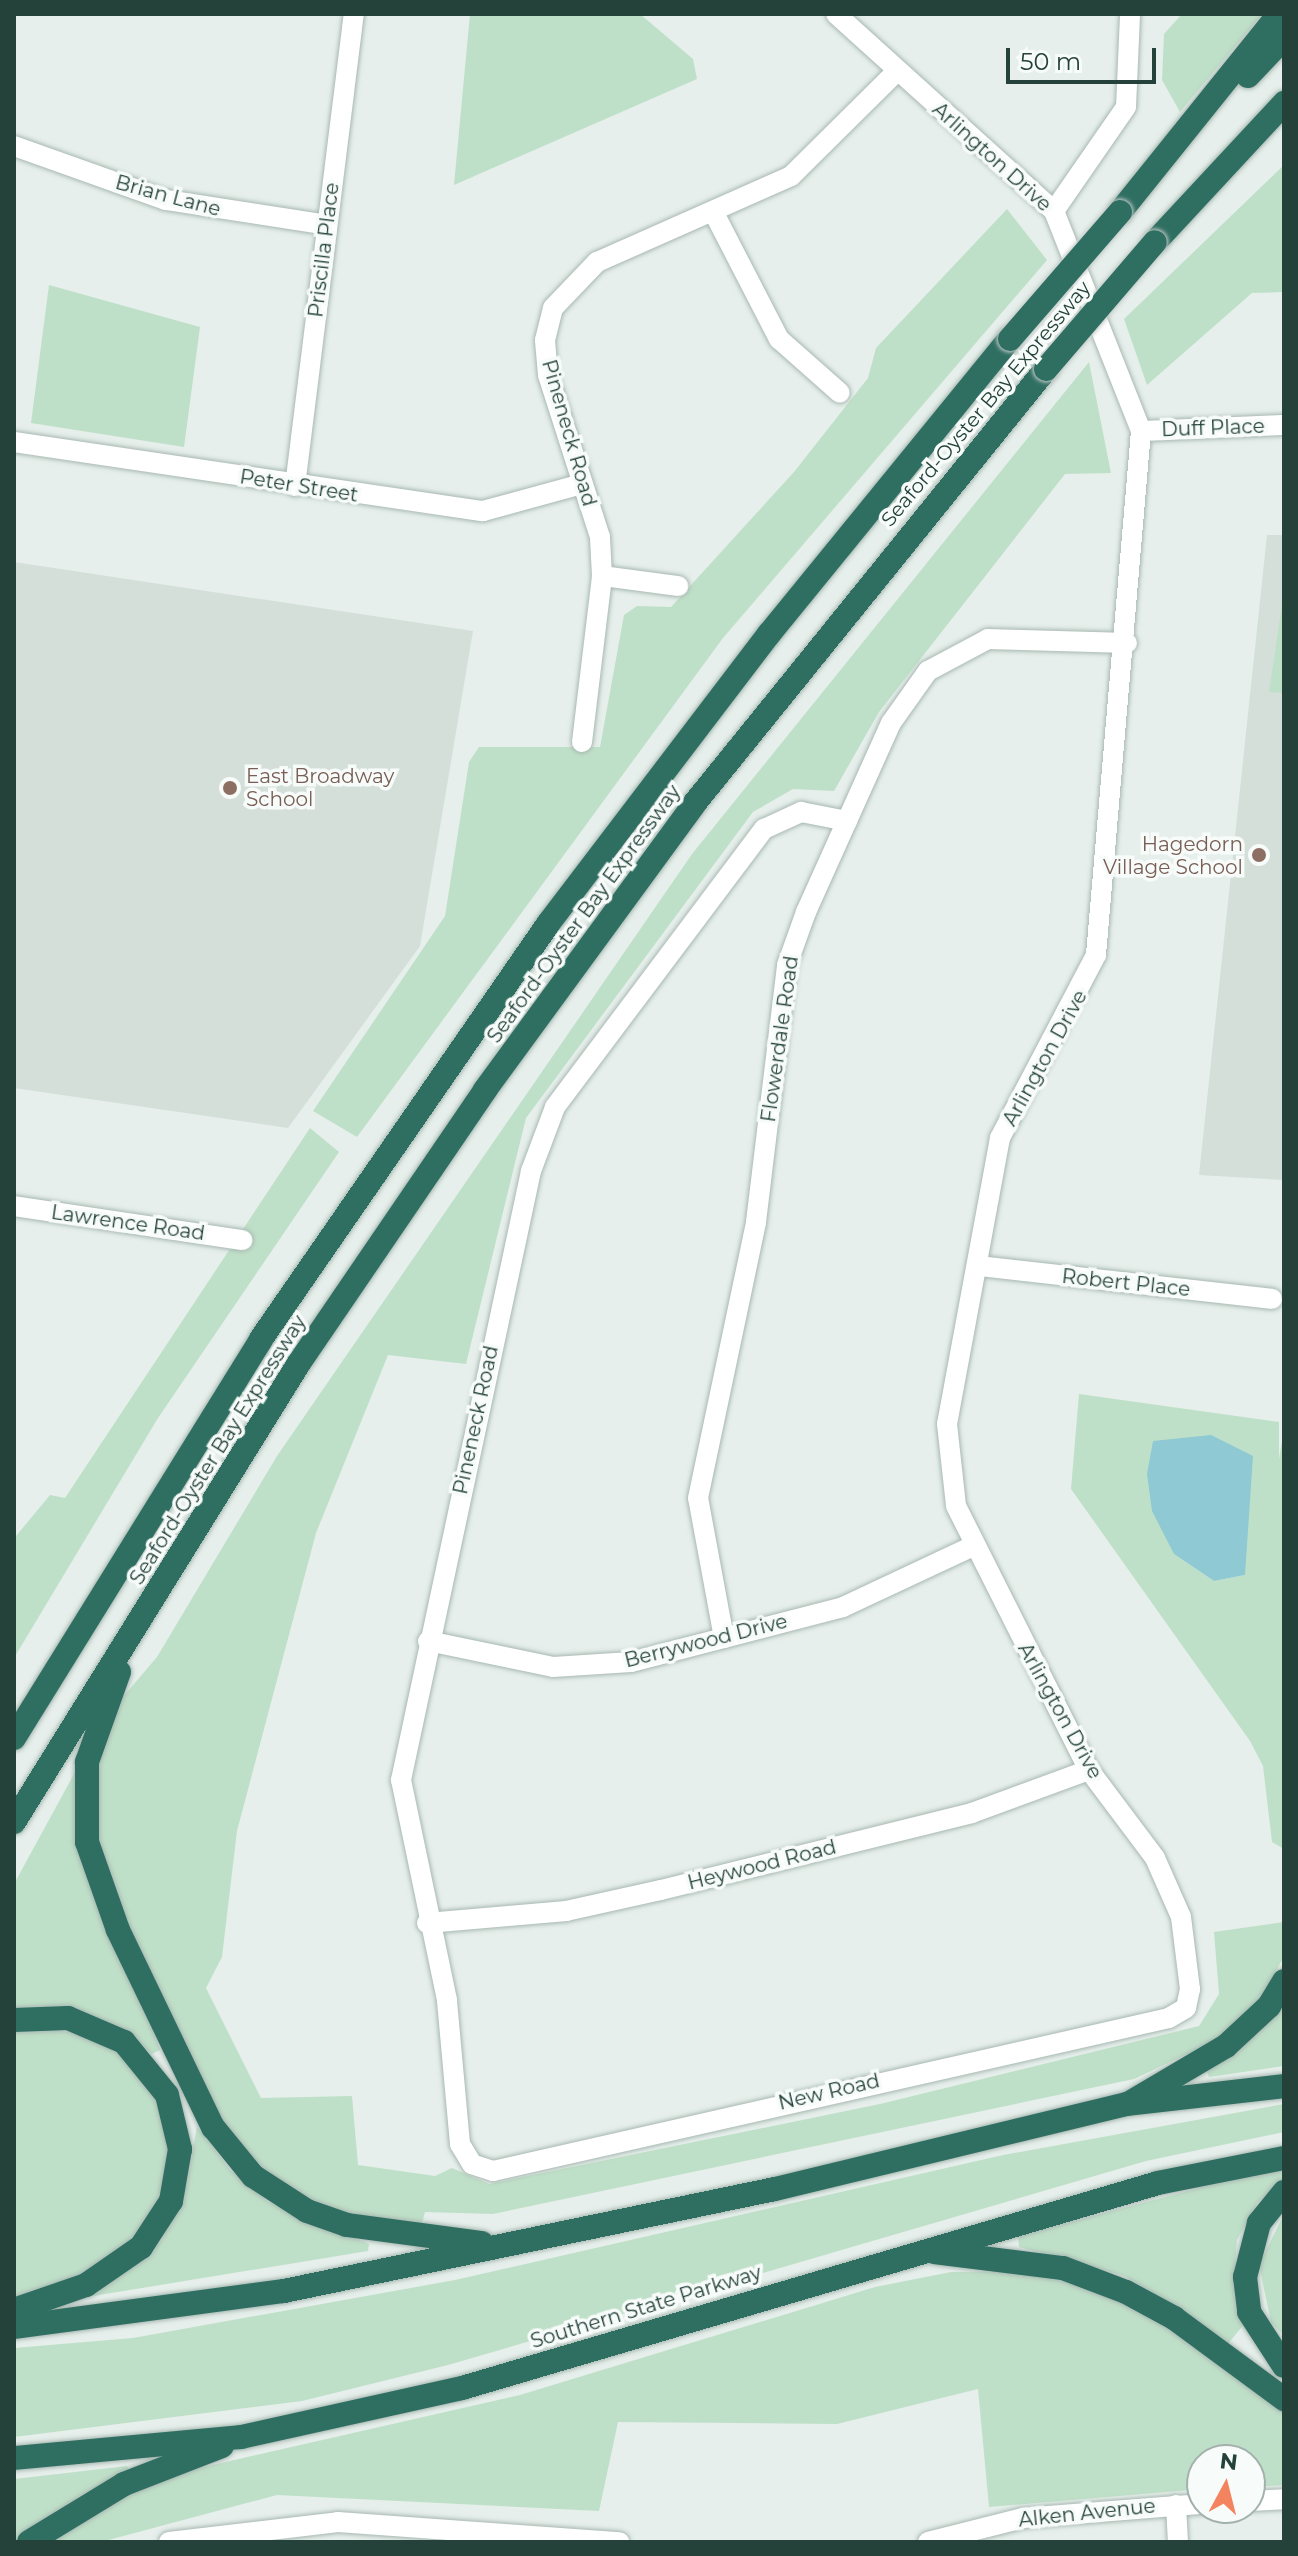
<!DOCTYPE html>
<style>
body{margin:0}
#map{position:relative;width:1298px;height:2556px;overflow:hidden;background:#e6efeb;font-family:Montserrat,sans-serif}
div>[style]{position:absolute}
.built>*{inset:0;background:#d4dfda}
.green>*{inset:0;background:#bfe0c8}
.water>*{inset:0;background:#8ec9d4}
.roads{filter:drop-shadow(0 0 2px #a8b8b2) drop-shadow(0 0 2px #a8b8b2)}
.minor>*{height:20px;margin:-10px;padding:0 10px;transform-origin:10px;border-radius:10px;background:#fff}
.motorway>*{height:24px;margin:-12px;padding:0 12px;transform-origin:12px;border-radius:12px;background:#2f6f62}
.bridges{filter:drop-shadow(0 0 2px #c2cac8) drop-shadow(0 0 2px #c2cac8)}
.motorway-bridge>*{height:24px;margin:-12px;padding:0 12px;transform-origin:12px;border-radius:12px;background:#2f6f62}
.dots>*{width:22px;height:22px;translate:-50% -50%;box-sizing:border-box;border:4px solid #f7fbf9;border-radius:50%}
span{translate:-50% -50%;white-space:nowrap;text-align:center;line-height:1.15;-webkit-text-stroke:7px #f7fbf9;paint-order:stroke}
.street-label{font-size:20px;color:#24423a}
.education-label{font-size:20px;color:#785e54}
.left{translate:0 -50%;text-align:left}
.right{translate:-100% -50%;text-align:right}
.frame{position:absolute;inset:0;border:16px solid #24423a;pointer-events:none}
.north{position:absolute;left:1186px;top:2444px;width:80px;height:80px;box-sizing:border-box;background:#f7fbf9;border:2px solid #a3b1ad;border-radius:50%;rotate:7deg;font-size:22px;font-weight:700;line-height:32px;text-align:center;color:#24423a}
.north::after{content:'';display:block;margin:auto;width:28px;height:36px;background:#f4845f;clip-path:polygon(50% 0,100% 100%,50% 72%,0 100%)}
.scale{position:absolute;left:1006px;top:48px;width:150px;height:36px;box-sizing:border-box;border:4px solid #24423a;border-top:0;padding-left:10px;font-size:24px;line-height:28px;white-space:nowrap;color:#24423a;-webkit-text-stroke:6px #f7fbf9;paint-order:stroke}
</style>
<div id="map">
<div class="built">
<div style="clip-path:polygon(1267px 535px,1284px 535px,1284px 1180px,1199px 1175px)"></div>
<div style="clip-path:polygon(14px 562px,473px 631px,420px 946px,288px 1128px,14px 1088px)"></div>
</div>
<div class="green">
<div style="clip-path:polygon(470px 14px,640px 14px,693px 59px,697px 79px,454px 185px)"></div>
<div style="clip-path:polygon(1182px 14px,1262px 14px,1180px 112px,1162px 80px,1164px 34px)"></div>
<div style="clip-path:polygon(1284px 165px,1284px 292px,1252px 293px,1147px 385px,1124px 319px)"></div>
<div style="clip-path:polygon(1007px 209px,1047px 260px,723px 638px,357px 1137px,313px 1111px,445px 916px,469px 762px,479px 747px,600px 747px,624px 615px,637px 606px,671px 607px,794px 472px,868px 378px,876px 348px)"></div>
<div style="clip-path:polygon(49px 285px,200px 327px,184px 447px,31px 423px)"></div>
<div style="clip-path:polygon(1089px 362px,1111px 473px,1065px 474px,879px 712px,834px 791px,793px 789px,753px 812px,526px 1118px,466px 1364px,388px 1355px,316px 1533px,237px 1831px,222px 1957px,206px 1988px,261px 2098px,352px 2096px,358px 2165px,435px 2176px,452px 2168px,489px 2184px,880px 2104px,1199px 2026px,1219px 1994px,1214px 1932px,1284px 1922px,1284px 1957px,1256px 2005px,1223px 2037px,1134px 2079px,493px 2214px,425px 2212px,422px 2223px,327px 2211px,279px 2187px,216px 2120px,106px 1876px,96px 1837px,95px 1767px,110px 1712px,157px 1657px,277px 1456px,692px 854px)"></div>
<div style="clip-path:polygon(1284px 591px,1284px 693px,1269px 692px)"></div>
<div style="clip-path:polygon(310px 1128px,339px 1152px,158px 1418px,14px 1658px,16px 1536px,50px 1495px,65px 1498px)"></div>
<div style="clip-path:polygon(evenodd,1079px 1394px,1279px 1422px,1279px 1459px,1284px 1430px,1284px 1849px,1272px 1842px,1263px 1766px,1250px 1741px,1071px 1489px,1079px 1394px,1174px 1554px,1245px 1575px,1214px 1581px,1174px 1554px)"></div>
<div style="clip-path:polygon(80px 1763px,80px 1858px,141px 1997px,160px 2050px,152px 2054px,118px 2027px,14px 2012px,14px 1884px)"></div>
<div style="clip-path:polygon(1284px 1997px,1284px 2066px,1209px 2077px,1206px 2069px)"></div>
<div style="clip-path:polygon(31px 2026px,100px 2037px,155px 2087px,172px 2153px,156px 2218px,119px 2254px,66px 2284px,14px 2297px,14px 2032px)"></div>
<div style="clip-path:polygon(1284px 2104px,1284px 2132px,1146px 2161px,448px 2365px,302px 2401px,14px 2437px,14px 2348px,133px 2338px,455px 2280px,1003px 2155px)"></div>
<div style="clip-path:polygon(197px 2126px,229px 2169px,268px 2202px,369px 2244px,368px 2251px,87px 2297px,162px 2240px,187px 2184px)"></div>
<div style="clip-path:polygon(1279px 2167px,1284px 2178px,1257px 2203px,1237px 2240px,1234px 2282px,1245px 2323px,1227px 2345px,1125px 2276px,1019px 2247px,1018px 2236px)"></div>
<div style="clip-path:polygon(1284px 2214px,1284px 2336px,1271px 2322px,1259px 2265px)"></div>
<div style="clip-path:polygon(1014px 2271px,1083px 2282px,1166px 2319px,1284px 2408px,1284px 2485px,1250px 2487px,1250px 2460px,1202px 2460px,1202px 2489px,989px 2507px,978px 2389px,837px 2424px,618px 2422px,599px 2511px,277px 2495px,101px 2542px,48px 2542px,106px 2501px,195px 2469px,520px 2395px,875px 2287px,951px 2272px)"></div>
<div style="clip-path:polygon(127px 2466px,131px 2474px,84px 2493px,14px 2542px,14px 2479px)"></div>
</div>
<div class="water">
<div style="clip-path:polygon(1211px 1435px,1253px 1456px,1245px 1575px,1214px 1581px,1174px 1554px,1152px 1511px,1147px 1474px,1153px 1441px)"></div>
</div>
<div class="roads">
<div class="minor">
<div style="left:836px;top:14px;width:294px;rotate:42.1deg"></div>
<div style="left:1054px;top:211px;width:237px;rotate:68.4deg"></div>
<div style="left:1141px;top:431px;width:526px;rotate:94.91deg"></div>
<div style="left:1096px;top:955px;width:207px;rotate:117.7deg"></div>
<div style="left:1000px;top:1138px;width:291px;rotate:100.5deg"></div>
<div style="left:947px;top:1424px;width:82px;rotate:83.7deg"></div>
<div style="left:956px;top:1506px;width:296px;rotate:63.3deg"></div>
<div style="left:1089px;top:1770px;width:110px;rotate:53.1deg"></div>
<div style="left:1155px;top:1858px;width:64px;rotate:66.2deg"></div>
<div style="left:1181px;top:1917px;width:73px;rotate:82.9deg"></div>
<div style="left:1190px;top:1989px;width:19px;rotate:102deg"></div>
<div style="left:1186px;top:2008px;width:20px;rotate:150deg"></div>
<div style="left:1169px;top:2018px;width:693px;rotate:167.25deg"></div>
<div style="left:493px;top:2171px;width:22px;rotate:-162deg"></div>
<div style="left:472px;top:2164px;width:23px;rotate:-121deg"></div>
<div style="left:460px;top:2144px;width:145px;rotate:-95.2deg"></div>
<div style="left:447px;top:2000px;width:225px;rotate:-101.8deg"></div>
<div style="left:401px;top:1780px;width:623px;rotate:-77.95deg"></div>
<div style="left:531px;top:1171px;width:68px;rotate:-69.4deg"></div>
<div style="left:555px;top:1107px;width:348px;rotate:-53.1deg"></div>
<div style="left:764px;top:829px;width:41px;rotate:-24.7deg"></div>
<div style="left:801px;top:812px;width:47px;rotate:11.1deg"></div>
<div style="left:14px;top:146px;width:161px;rotate:19.6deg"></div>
<div style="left:166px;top:200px;width:163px;rotate:8.8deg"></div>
<div style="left:1054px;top:211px;width:126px;rotate:-55.3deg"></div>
<div style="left:1126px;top:107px;width:93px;rotate:-87.5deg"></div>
<div style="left:715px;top:215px;width:140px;rotate:62.7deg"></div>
<div style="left:779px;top:339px;width:81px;rotate:41.5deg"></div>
<div style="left:1141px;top:431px;width:143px;rotate:-2.4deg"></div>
<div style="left:14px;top:442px;width:474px;rotate:8.4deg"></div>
<div style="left:483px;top:511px;width:103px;rotate:-15.3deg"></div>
<div style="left:295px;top:486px;width:476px;rotate:-82.9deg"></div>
<div style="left:602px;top:576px;width:77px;rotate:7.5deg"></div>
<div style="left:582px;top:742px;width:167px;rotate:-83.1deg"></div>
<div style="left:602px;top:576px;width:39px;rotate:-93deg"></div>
<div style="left:600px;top:537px;width:170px;rotate:-107.8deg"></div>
<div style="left:548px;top:375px;width:35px;rotate:-95deg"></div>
<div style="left:545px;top:340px;width:33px;rotate:-76deg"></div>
<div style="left:553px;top:308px;width:64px;rotate:-46.3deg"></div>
<div style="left:597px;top:262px;width:212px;rotate:-23.9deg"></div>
<div style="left:791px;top:176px;width:149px;rotate:-44.7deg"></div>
<div style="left:14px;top:1206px;width:231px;rotate:8.5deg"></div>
<div style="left:979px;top:1266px;width:295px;rotate:6.4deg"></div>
<div style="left:724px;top:1638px;width:142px;rotate:-100.5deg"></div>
<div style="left:698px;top:1498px;width:282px;rotate:-78.1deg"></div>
<div style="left:756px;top:1222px;width:259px;rotate:-83.1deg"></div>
<div style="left:787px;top:965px;width:56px;rotate:-70.3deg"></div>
<div style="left:806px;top:912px;width:207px;rotate:-65.8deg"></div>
<div style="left:891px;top:723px;width:64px;rotate:-54.6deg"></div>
<div style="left:928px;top:671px;width:68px;rotate:-28.1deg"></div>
<div style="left:988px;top:639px;width:139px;rotate:1.6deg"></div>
<div style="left:428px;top:1641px;width:128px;rotate:11.7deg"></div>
<div style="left:553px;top:1667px;width:78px;rotate:-3.7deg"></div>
<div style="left:631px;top:1662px;width:219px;rotate:-14.5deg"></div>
<div style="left:843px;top:1607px;width:144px;rotate:-25.1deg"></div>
<div style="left:427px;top:1923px;width:140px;rotate:-4.9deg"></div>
<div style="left:566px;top:1911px;width:97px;rotate:-12.5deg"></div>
<div style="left:661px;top:1890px;width:320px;rotate:-13.9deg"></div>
<div style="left:972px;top:1813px;width:125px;rotate:-20.2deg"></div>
<div style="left:1250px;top:2501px;width:34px;rotate:-3deg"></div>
<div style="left:1176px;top:2505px;width:37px;rotate:87deg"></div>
<div style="left:169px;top:2542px;width:170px;rotate:-6.7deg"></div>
<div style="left:338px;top:2522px;width:282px;rotate:4.1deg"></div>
<div style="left:928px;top:2542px;width:98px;rotate:-14.2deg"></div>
<div style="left:1023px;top:2518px;width:180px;rotate:-4.5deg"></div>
</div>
<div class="motorway">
<div style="left:1248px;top:76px;width:52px;rotate:-46.5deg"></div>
<div style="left:1120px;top:212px;width:254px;rotate:-51.2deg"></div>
<div style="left:1155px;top:242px;width:190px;rotate:-47.1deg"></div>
<div style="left:119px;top:1672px;width:96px;rotate:109.6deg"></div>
<div style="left:87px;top:1762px;width:80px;rotate:90deg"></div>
<div style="left:87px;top:1842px;width:93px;rotate:70.6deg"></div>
<div style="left:118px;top:1930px;width:219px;rotate:64.3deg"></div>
<div style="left:213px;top:2127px;width:63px;rotate:50.8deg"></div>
<div style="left:253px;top:2176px;width:64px;rotate:32.9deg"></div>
<div style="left:307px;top:2211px;width:42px;rotate:19.3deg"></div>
<div style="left:347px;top:2225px;width:136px;rotate:7.6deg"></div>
<div style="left:14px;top:1738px;width:469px;rotate:-58.2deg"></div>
<div style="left:261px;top:1339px;width:505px;rotate:-55.33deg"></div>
<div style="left:548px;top:924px;width:365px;rotate:-52.7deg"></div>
<div style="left:769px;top:634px;width:381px;rotate:-50.8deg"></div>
<div style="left:14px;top:1822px;width:540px;rotate:-58.16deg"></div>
<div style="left:299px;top:1363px;width:330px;rotate:-55.7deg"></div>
<div style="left:485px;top:1090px;width:354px;rotate:-53.8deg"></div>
<div style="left:694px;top:804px;width:560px;rotate:-51.02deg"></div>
<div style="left:14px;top:2020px;width:54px;rotate:-2.1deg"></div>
<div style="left:68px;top:2018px;width:61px;rotate:23.2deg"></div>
<div style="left:124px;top:2042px;width:68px;rotate:50.9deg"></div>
<div style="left:167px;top:2095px;width:56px;rotate:76.5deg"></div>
<div style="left:180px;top:2149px;width:53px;rotate:99.8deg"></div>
<div style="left:171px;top:2201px;width:55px;rotate:123.1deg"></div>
<div style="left:141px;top:2247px;width:67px;rotate:145.4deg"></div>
<div style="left:86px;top:2285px;width:76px;rotate:160.9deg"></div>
<div style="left:1131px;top:2102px;width:110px;rotate:-30.5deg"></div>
<div style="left:1226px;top:2046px;width:59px;rotate:-42.9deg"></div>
<div style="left:1269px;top:2006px;width:29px;rotate:-59deg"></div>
<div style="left:1284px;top:2192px;width:40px;rotate:129deg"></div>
<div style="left:1259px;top:2223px;width:56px;rotate:104.5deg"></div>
<div style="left:1245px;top:2277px;width:35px;rotate:83deg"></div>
<div style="left:1249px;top:2312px;width:64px;rotate:57.1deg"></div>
<div style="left:934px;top:2252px;width:130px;rotate:7.1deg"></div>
<div style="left:1063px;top:2268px;width:67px;rotate:20.9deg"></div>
<div style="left:1126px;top:2292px;width:55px;rotate:28.4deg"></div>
<div style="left:1174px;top:2318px;width:137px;rotate:36.4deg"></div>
<div style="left:14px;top:2327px;width:272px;rotate:-7.6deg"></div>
<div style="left:284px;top:2291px;width:501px;rotate:-11.74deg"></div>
<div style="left:775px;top:2189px;width:362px;rotate:-13.6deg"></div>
<div style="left:1127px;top:2104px;width:158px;rotate:-6.5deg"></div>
<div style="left:14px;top:2458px;width:228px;rotate:-5.3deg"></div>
<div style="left:241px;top:2437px;width:226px;rotate:-12.5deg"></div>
<div style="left:462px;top:2388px;width:726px;rotate:-16.41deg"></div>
<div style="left:1158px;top:2183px;width:128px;rotate:-11.2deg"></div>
<div style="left:29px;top:2542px;width:111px;rotate:-31.4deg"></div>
<div style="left:124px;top:2484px;width:105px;rotate:-21.2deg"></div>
</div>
</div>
<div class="bridges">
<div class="motorway-bridge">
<div style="left:1010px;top:339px;width:168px;rotate:-49.1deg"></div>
<div style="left:1046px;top:369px;width:167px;rotate:-49.4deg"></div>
</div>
</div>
<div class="dots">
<div style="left:230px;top:788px;background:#8d6e63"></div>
<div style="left:1259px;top:855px;background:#8d6e63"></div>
</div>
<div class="street-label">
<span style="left:992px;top:157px;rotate:42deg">Arlington Drive</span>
<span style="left:168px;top:196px;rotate:15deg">Brian Lane</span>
<span style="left:324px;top:250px;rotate:-83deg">Priscilla Place</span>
<span style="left:986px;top:404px;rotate:-50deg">Seaford-Oyster Bay Expressway</span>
<span style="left:1213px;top:428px;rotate:-2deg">Duff Place</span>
<span style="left:569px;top:433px;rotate:74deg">Pineneck Road</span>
<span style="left:299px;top:486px;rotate:9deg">Peter Street</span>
<span style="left:584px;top:914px;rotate:-54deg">Seaford-Oyster Bay Expressway</span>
<span style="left:780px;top:1039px;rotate:-82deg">Flowerdale Road</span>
<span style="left:1045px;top:1058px;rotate:-61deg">Arlington Drive</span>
<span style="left:128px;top:1223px;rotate:8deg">Lawrence Road</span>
<span style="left:1126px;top:1283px;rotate:6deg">Robert Place</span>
<span style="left:476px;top:1420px;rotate:-78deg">Pineneck Road</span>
<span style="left:218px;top:1450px;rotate:-58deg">Seaford-Oyster Bay Expressway</span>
<span style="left:706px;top:1641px;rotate:-14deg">Berrywood Drive</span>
<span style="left:1060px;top:1711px;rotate:61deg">Arlington Drive</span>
<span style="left:762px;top:1865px;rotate:-14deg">Heywood Road</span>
<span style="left:829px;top:2092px;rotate:-13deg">New Road</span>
<span style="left:646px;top:2307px;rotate:-17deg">Southern State Parkway</span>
<span style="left:1087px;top:2513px;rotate:-6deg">Alken Avenue</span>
</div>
<div class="education-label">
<span class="left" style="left:246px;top:788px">East Broadway<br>School</span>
<span class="right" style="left:1243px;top:856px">Hagedorn<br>Village School</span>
</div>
<div class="frame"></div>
<div class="north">N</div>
<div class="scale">50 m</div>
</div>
